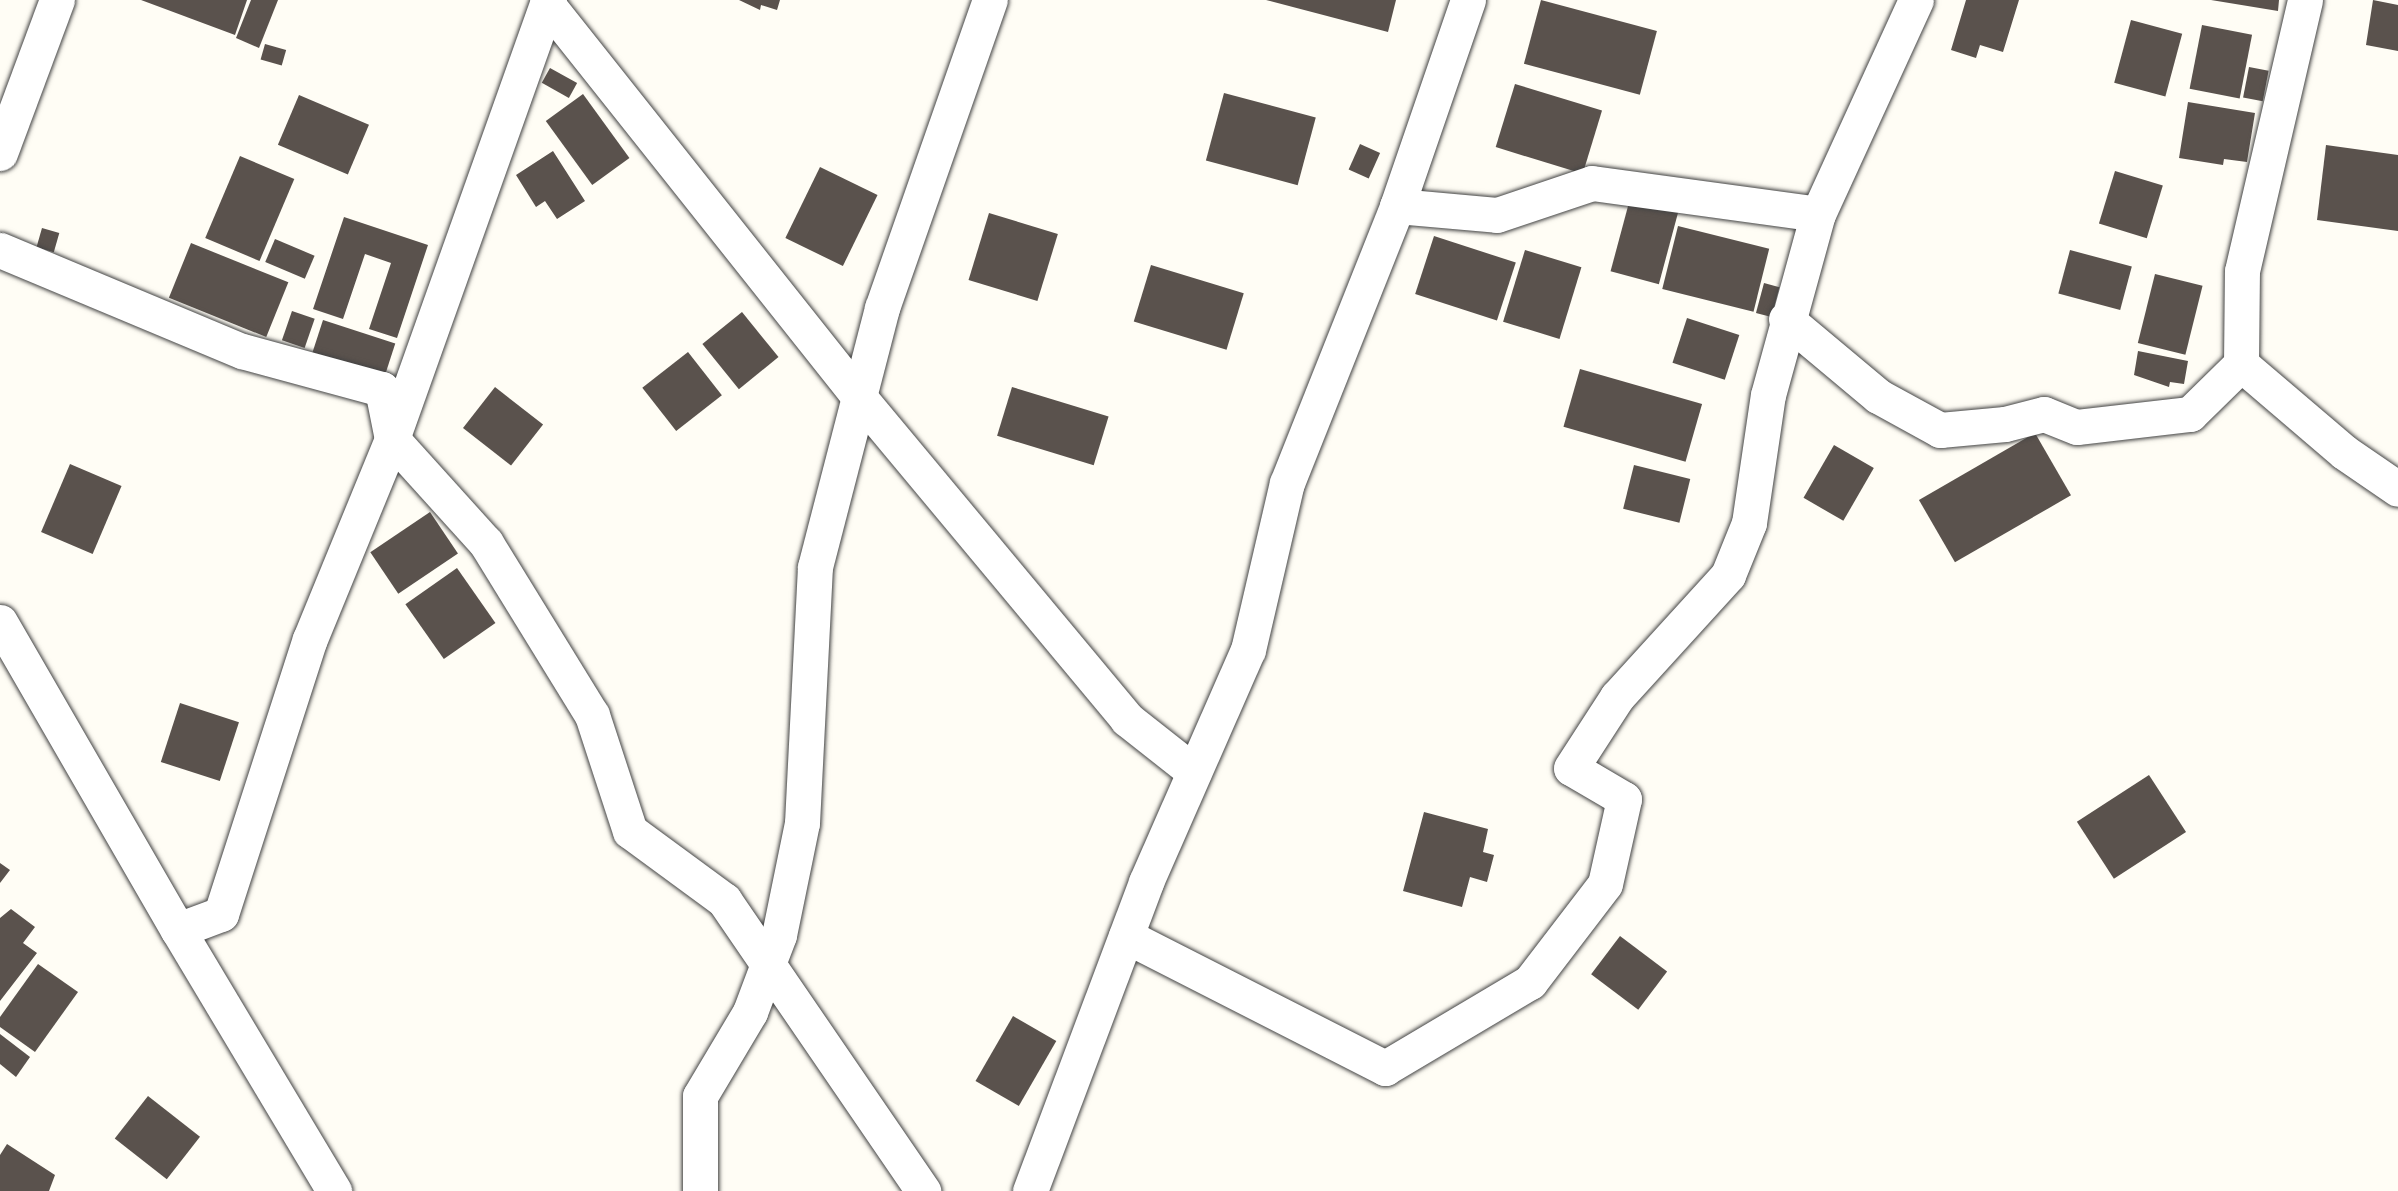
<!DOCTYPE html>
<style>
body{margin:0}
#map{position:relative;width:2398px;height:1191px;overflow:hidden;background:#fffdf5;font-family:"Roboto Serif",serif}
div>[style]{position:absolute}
.building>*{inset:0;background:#5a524d;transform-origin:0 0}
.roads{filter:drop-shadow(0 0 2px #444) drop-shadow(0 0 2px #444)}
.minor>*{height:35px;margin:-17.5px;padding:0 17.5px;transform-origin:17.5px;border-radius:17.5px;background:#fff}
span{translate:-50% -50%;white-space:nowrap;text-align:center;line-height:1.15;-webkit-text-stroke:7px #fff;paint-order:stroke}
</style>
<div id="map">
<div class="building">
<div style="clip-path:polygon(141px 0,247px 0,235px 35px)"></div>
<div style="clip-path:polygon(251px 0,278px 0,259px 48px,236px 38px)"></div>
<div style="clip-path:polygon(739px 0,780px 0,777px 10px,761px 5px,760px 10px)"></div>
<div style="clip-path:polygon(1266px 0,1396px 0,1388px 32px)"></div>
<div style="left:1541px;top:0;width:120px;height:66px;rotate:15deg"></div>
<div style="clip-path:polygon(1966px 0,2019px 0,2003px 52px,1980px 45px,1976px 58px,1951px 50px)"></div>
<div style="clip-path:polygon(2211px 0,2279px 0,2278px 11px)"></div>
<div style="clip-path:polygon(2373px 0,2398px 5px,2398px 51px,2366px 45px)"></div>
<div style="left:2131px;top:20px;width:53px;height:65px;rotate:15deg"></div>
<div style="left:2202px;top:25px;width:51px;height:65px;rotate:11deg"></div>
<div style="left:265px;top:44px;width:22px;height:16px;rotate:16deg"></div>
<div style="left:2249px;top:67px;width:20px;height:31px;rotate:11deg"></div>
<div style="left:550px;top:68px;width:31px;height:17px;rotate:29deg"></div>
<div style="left:1515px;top:84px;width:91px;height:66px;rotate:17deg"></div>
<div style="left:1224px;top:93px;width:95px;height:70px;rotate:15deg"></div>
<div style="left:583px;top:94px;width:79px;height:46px;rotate:54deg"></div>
<div style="left:299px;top:95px;width:76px;height:54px;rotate:23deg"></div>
<div style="clip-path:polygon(2188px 102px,2255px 113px,2247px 162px,2224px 159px,2223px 165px,2179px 158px)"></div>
<div style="left:1360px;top:144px;width:22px;height:28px;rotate:24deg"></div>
<div style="clip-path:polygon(2326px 145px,2398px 155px,2398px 231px,2317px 220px)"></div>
<div style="clip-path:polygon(553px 151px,585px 201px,557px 219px,545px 201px,536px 207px,516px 175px)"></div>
<div style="left:240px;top:156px;width:59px;height:89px;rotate:23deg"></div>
<div style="left:820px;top:167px;width:64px;height:79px;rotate:26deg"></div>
<div style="left:2115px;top:171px;width:50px;height:55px;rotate:17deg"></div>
<div style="left:1631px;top:195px;width:50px;height:79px;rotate:15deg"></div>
<div style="left:989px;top:213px;width:72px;height:70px;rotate:17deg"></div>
<div style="clip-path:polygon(344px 217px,428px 245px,397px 338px,369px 329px,391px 263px,365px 254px,343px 319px,313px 309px)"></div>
<div style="left:1678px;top:226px;width:94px;height:65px;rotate:14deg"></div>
<div style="left:42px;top:228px;width:18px;height:20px;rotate:16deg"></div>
<div style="left:1434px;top:236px;width:86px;height:61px;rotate:18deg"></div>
<div style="left:275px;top:239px;width:43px;height:25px;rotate:23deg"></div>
<div style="left:191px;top:243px;width:105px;height:59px;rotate:22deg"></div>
<div style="left:1525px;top:250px;width:59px;height:75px;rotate:17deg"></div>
<div style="left:2070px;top:250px;width:64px;height:45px;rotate:15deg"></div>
<div style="left:1151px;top:265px;width:97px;height:59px;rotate:17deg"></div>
<div style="left:2155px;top:274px;width:49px;height:71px;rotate:14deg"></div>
<div style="left:1764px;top:283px;width:16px;height:31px;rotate:15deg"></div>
<div style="left:292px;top:311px;width:24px;height:31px;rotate:19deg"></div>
<div style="left:742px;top:312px;width:58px;height:51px;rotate:51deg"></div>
<div style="left:1687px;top:318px;width:55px;height:47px;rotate:18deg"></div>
<div style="left:323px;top:320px;width:76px;height:36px;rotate:18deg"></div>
<div style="clip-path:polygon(2138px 351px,2188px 361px,2184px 384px,2170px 382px,2169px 387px,2134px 375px)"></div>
<div style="left:688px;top:352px;width:55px;height:58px;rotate:52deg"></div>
<div style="left:1580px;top:369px;width:127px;height:60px;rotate:16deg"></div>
<div style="left:495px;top:387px;width:61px;height:52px;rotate:38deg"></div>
<div style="left:1012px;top:387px;width:101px;height:51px;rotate:17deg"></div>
<div style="left:2035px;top:433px;width:72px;height:134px;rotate:60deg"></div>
<div style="left:1834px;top:445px;width:46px;height:61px;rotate:30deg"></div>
<div style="left:70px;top:464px;width:56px;height:74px;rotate:23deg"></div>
<div style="left:1634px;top:465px;width:58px;height:45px;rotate:14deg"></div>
<div style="left:430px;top:512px;width:50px;height:72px;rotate:56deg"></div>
<div style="left:457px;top:568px;width:67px;height:63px;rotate:55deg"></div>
<div style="left:180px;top:703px;width:62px;height:62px;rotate:18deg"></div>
<div style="left:2149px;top:775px;width:68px;height:86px;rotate:57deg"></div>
<div style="clip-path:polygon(1424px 812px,1488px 829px,1483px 852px,1494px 855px,1487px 882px,1470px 877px,1462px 907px,1403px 891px)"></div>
<div style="clip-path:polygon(0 863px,10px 870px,0 883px)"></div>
<div style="clip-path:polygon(11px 909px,35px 927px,23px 943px,37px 953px,0 1001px,0 918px)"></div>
<div style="left:1620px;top:936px;width:59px;height:48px;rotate:37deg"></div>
<div style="clip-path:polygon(38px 964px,78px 992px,35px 1052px,0 1027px,0 1017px)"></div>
<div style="left:1013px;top:1016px;width:50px;height:75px;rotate:30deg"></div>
<div style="clip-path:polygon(0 1034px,30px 1057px,16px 1077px,0 1064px)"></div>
<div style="left:148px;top:1096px;width:66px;height:54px;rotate:38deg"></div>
<div style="clip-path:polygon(7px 1144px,55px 1175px,49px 1191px,0 1191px,0 1155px)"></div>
</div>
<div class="roads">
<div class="minor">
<div style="left:549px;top:0;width:4px;rotate:117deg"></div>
<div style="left:547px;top:4px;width:502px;rotate:51.55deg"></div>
<div style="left:859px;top:397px;width:419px;rotate:50.2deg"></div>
<div style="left:1127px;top:719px;width:85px;rotate:38.3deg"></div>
<div style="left:1468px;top:0;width:218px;rotate:109deg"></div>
<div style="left:1397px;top:206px;width:100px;rotate:5.1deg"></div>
<div style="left:1497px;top:215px;width:100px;rotate:-18.6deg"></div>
<div style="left:1592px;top:183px;width:228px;rotate:7.8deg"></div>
<div style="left:1818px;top:214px;width:235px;rotate:-65.4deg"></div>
<div style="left:0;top:153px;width:163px;rotate:-69.6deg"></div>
<div style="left:0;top:250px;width:262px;rotate:22.7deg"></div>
<div style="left:242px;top:351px;width:145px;rotate:15.2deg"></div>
<div style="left:382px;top:389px;width:51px;rotate:78.7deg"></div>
<div style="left:392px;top:439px;width:140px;rotate:47.9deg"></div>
<div style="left:486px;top:543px;width:202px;rotate:58.4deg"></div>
<div style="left:592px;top:715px;width:122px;rotate:71.9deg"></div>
<div style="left:630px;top:831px;width:117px;rotate:36.3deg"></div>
<div style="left:724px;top:900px;width:353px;rotate:55.6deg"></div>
<div style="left:1786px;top:319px;width:120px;rotate:39.9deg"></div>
<div style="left:1878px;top:396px;width:71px;rotate:28.7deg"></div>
<div style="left:1940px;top:430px;width:65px;rotate:-5.3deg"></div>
<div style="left:2005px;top:424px;width:40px;rotate:-14.4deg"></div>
<div style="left:2044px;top:414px;width:35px;rotate:22deg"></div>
<div style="left:2077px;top:427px;width:114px;rotate:-6.6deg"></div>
<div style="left:2190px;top:414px;width:71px;rotate:-44.4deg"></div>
<div style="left:2241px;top:364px;width:93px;rotate:-89.4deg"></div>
<div style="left:2242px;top:271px;width:278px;rotate:-76.9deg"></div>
<div style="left:2241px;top:364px;width:135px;rotate:40.5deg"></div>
<div style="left:2344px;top:452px;width:65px;rotate:34.4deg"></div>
<div style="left:0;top:622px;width:356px;rotate:60deg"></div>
<div style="left:178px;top:930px;width:46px;rotate:-20.4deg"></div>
<div style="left:221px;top:914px;width:289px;rotate:-72.1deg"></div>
<div style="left:310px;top:639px;width:216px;rotate:-67.7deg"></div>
<div style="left:392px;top:439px;width:462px;rotate:-70.4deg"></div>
<div style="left:178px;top:930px;width:304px;rotate:59.1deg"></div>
<div style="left:1126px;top:936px;width:291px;rotate:27deg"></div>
<div style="left:1385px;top:1068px;width:169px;rotate:-30.7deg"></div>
<div style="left:1530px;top:982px;width:123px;rotate:-52.6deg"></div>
<div style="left:1605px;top:884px;width:87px;rotate:-77.4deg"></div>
<div style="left:1624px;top:799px;width:61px;rotate:-149.7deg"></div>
<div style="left:1571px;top:768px;width:85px;rotate:-57.1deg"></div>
<div style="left:1617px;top:697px;width:165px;rotate:-47.7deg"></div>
<div style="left:1728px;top:575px;width:56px;rotate:-68deg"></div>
<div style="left:1749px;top:523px;width:129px;rotate:-81.6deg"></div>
<div style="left:1768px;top:395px;width:188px;rotate:-74.6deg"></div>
<div style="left:700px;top:1191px;width:95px;rotate:-90deg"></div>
<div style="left:700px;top:1096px;width:98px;rotate:-59.2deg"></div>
<div style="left:750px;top:1012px;width:51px;rotate:-69.4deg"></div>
<div style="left:768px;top:964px;width:31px;rotate:-69deg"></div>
<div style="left:779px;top:935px;width:114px;rotate:-78.4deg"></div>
<div style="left:802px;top:823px;width:256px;rotate:-87.1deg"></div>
<div style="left:815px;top:567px;width:268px;rotate:-75.5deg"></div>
<div style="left:882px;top:308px;width:326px;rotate:-70.7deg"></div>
<div style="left:1030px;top:1191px;width:330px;rotate:-69.4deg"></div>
<div style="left:1146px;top:882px;width:253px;rotate:-66.3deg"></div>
<div style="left:1248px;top:650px;width:171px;rotate:-76.9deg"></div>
<div style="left:1287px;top:483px;width:298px;rotate:-68.3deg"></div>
</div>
</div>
</div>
